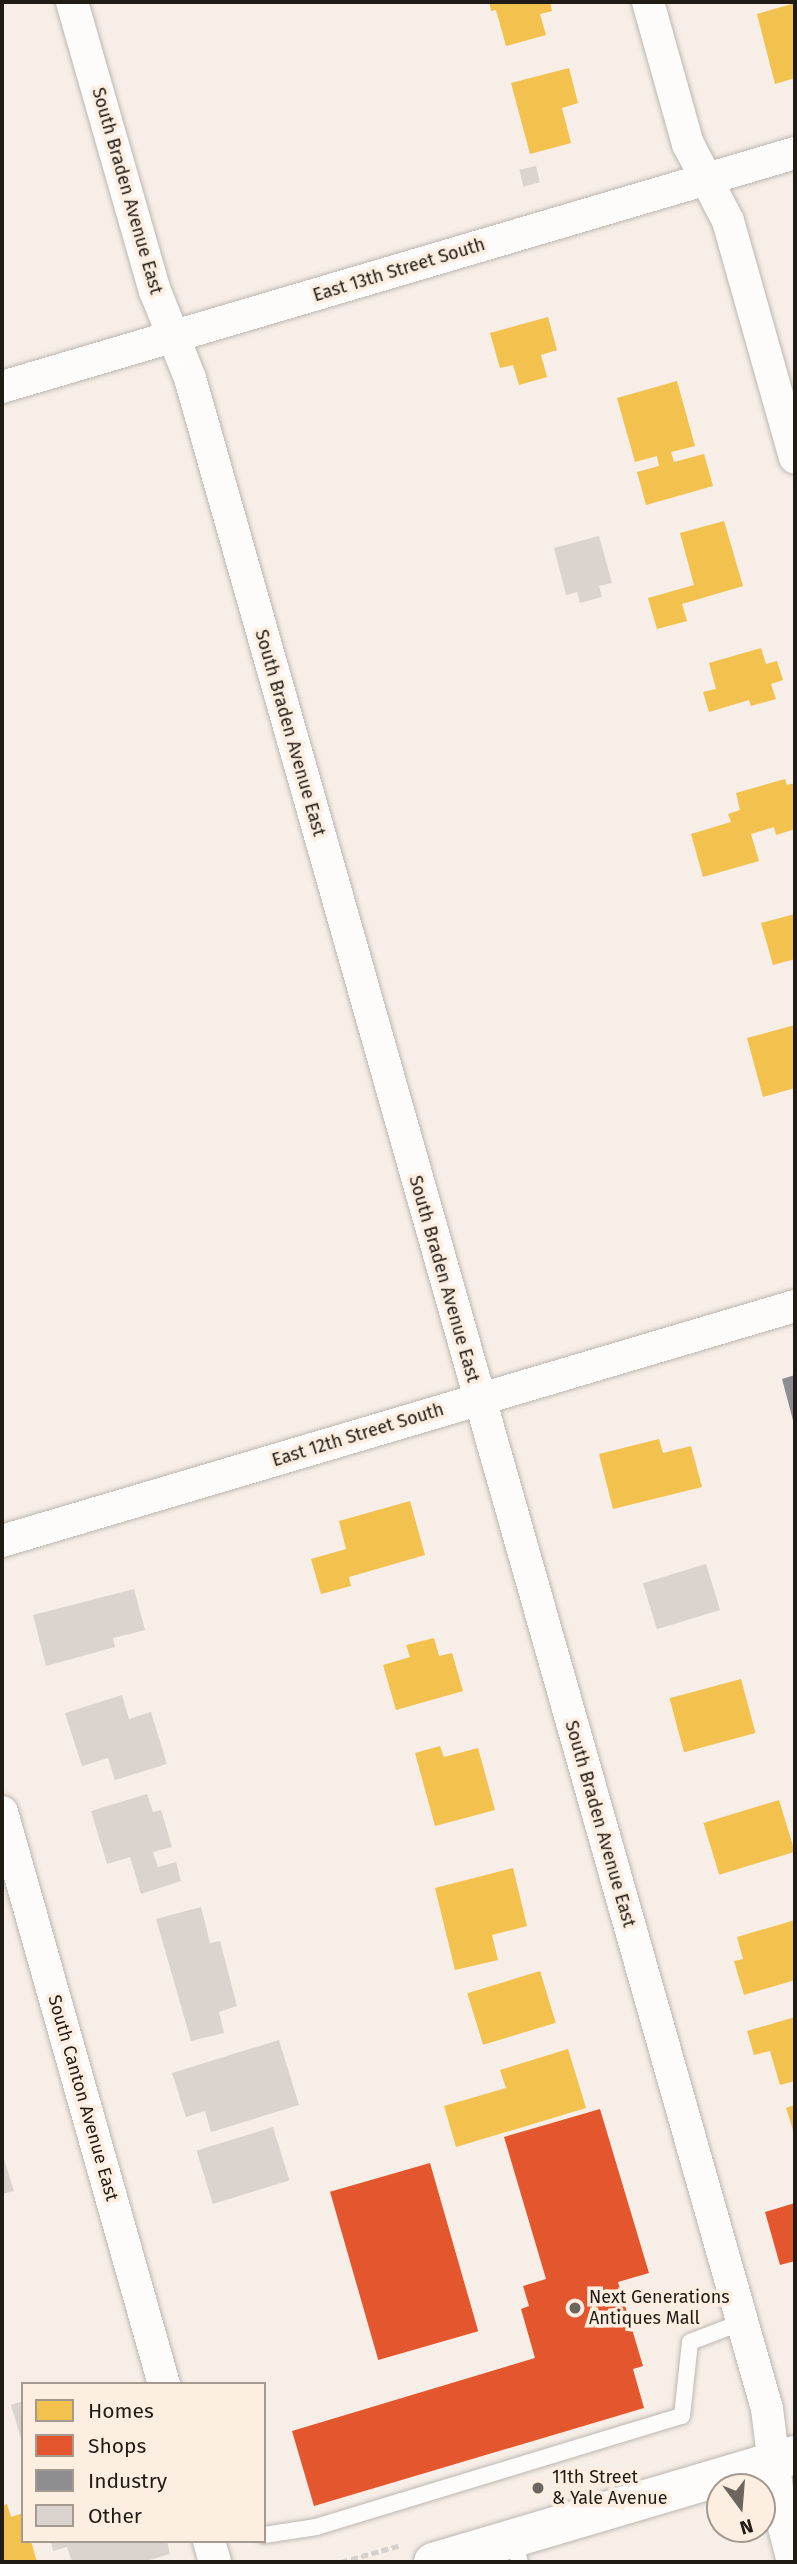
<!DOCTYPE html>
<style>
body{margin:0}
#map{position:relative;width:797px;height:2564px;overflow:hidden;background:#f6eee7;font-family:"Fira Sans",sans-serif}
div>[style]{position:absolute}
.homes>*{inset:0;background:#f2c14e;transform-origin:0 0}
.shops>*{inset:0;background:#e4572e;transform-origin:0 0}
.industry>*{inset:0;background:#8d8d92}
.building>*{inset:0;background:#dbd4ce;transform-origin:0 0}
.path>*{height:4.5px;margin-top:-2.25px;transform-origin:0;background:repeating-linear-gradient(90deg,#d3d0ce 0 7px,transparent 0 10.5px)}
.roads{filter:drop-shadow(0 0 2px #bdb6b1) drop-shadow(0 0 2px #bdb6b1)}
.service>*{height:16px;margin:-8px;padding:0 8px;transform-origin:8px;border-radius:8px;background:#fefcfb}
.minor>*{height:32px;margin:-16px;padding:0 16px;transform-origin:16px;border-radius:16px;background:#fefcfb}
.primary>*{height:38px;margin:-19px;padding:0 19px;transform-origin:19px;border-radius:19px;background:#fefcfb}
.dots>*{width:19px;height:19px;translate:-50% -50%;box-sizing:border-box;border:4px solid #fceee1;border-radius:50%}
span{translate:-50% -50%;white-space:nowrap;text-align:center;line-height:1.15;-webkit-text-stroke:7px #fceee1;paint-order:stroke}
.street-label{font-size:18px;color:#211b15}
.poi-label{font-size:18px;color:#211b15}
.left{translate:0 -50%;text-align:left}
.frame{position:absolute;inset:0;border:4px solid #211b15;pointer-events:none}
.legend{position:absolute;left:21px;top:2382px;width:245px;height:161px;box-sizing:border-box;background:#fceee1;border:2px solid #a49a8f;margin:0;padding:9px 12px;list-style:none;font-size:21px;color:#211b15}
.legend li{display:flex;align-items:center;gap:14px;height:35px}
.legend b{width:35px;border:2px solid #a49a8f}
.north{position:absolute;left:706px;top:2473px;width:70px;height:70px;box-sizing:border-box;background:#fceee1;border:2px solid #a49a8f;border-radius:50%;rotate:164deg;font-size:19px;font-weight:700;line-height:28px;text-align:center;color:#211b15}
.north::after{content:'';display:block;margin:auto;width:24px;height:32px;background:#6c655e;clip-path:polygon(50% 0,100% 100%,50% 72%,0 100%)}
</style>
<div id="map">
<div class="homes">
<div style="clip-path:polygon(489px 2px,550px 2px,552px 11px,540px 14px,546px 35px,506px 46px,496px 10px,491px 11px)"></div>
<div style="clip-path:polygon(795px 3px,795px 78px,775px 84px,757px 14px)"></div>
<div style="clip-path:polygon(569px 68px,578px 103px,562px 108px,571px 143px,530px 154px,511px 83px)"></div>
<div style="clip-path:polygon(548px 317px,557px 350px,541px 355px,547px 377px,519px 385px,513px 365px,500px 368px,490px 333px)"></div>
<div style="clip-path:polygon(677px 381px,695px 446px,671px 452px,674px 462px,704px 454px,713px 486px,646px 505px,637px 472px,659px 466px,657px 456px,635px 462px,617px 398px)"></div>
<div style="clip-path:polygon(724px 521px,743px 586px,682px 604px,687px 621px,657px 629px,648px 598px,694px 585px,680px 533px)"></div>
<div style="clip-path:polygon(761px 648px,766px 664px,777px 661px,783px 680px,771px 684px,776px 699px,751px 706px,749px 700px,709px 712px,703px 692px,716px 689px,709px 663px)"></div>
<div style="clip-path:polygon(785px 779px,787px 785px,795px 783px,795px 829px,776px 835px,774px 827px,751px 834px,759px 861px,703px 877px,691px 834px,731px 822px,728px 814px,740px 810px,736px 793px)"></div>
<div style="clip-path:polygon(795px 914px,795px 959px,773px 965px,761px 923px)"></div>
<div style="clip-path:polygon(795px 1025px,795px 1088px,763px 1097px,747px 1038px)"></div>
<div style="clip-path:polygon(659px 1439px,663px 1453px,691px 1446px,702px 1487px,613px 1509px,599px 1454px)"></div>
<div style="clip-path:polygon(410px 1501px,425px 1555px,349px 1577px,351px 1586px,321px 1594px,311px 1559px,346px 1549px,339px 1521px)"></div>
<div style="clip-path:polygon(434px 1638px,439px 1656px,452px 1653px,463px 1691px,396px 1710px,383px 1665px,410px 1657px,406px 1645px)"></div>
<div style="left:741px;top:1679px;width:56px;height:74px;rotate:75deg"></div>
<div style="clip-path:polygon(440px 1746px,444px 1757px,478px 1748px,495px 1810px,435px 1826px,415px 1753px)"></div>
<div style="left:779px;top:1800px;width:54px;height:79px;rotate:73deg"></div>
<div style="clip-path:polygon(513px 1868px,527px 1926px,492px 1935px,498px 1960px,455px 1970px,435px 1888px)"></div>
<div style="clip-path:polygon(795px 1920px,795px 1980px,744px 1995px,734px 1961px,743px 1959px,737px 1937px)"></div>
<div style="left:540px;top:1971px;width:54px;height:76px;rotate:73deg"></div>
<div style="clip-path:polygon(795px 2017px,795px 2081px,780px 2085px,770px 2051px,754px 2055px,747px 2031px)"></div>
<div style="clip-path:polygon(568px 2049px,586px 2108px,456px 2147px,444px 2106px,506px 2088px,500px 2070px)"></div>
<div style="clip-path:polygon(795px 2105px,795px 2136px,786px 2108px)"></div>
<div style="clip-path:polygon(7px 2504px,11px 2517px,23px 2513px,23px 2541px,31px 2541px,37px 2562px,2px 2562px,2px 2506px)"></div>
</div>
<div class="shops">
<div style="clip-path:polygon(600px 2109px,649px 2273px,618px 2282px,643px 2366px,633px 2369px,644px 2408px,314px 2506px,292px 2431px,535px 2358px,521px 2309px,529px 2306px,523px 2286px,546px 2279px,504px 2137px)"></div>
<div style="left:430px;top:2163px;width:175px;height:104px;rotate:74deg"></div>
<div style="clip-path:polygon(795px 2203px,795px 2261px,780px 2265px,765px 2212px)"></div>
</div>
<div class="industry">
<div style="clip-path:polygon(795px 1375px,795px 1424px,794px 1424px,782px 1379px)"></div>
</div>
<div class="building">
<div style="left:536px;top:166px;width:17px;height:17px;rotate:77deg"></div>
<div style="clip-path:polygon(599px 536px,612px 583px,599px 586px,602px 597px,580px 603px,577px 592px,566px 595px,554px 548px)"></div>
<div style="left:706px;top:1564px;width:48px;height:66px;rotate:73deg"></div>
<div style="clip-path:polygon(134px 1589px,145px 1630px,113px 1638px,115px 1647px,46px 1666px,33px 1615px)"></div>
<div style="clip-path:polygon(122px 1695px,129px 1719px,151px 1712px,167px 1764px,115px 1780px,108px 1758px,82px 1766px,65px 1713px)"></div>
<div style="clip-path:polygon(147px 1794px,153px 1812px,161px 1810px,172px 1847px,153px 1852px,158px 1867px,176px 1862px,181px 1881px,141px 1894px,130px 1857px,107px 1864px,91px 1811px)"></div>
<div style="clip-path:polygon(201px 1907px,210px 1943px,220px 1941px,237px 2006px,219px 2012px,224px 2033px,191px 2041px,156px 1919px)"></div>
<div style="clip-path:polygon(279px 2040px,299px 2105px,211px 2132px,205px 2111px,186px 2117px,172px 2073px)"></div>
<div style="left:273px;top:2127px;width:56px;height:80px;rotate:73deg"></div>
<div style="clip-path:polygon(2px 2153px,14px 2191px,2px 2194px)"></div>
<div style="clip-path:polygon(23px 2401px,23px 2442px,22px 2442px,11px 2405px)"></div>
<div style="clip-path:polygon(51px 2541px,167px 2541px,170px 2554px,143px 2562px,72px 2562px,67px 2547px,53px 2551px)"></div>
</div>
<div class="path">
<div style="left:341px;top:2562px;width:62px;rotate:-15.8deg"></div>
</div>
<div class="roads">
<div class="service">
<div style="left:264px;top:2535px;width:53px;rotate:-8.7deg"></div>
<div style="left:316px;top:2527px;width:382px;rotate:-16.9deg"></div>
<div style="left:682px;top:2416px;width:74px;rotate:-83.8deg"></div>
<div style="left:690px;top:2342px;width:56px;rotate:-21deg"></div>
<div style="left:513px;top:2538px;width:25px;rotate:74deg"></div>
</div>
<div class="minor">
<div style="left:72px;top:2px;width:301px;rotate:74deg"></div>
<div style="left:155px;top:291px;width:94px;rotate:68.1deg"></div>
<div style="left:190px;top:378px;width:2111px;rotate:74.14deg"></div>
<div style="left:767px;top:2409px;width:104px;rotate:82.8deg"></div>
<div style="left:780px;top:2512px;width:52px;rotate:75.4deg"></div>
<div style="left:648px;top:2px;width:148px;rotate:74.3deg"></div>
<div style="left:688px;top:144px;width:87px;rotate:62.5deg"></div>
<div style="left:728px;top:221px;width:246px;rotate:74.2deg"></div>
<div style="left:2px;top:387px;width:827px;rotate:-16.44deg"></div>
<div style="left:2px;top:1541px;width:827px;rotate:-16.51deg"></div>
<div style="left:2px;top:1812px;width:594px;rotate:74.19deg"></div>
<div style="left:209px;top:2541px;width:22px;rotate:74deg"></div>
</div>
<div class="primary">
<div style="left:433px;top:2562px;width:377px;rotate:-16.5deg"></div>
</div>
</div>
<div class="dots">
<div style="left:575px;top:2308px;background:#6c655e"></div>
<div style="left:538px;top:2488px;background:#6c655e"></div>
</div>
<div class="street-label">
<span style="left:127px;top:191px;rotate:74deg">South Braden Avenue East</span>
<span style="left:399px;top:270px;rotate:-17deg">East 13th Street South</span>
<span style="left:290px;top:733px;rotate:74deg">South Braden Avenue East</span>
<span style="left:444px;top:1279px;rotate:74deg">South Braden Avenue East</span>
<span style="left:358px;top:1435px;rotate:-17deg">East 12th Street South</span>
<span style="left:600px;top:1824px;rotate:74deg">South Braden Avenue East</span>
<span style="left:83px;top:2098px;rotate:74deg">South Canton Avenue East</span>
</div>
<div class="poi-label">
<span class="left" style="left:589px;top:2308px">Next Generations<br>Antiques Mall</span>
<span class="left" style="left:552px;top:2488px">11th Street<br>&amp; Yale Avenue</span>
</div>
<div class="frame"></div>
<ul class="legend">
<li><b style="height:19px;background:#f2c14e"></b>Homes</li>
<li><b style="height:19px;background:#e4572e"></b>Shops</li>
<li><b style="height:19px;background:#8d8d92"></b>Industry</li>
<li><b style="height:19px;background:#dbd4ce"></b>Other</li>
</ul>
<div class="north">N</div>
</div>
